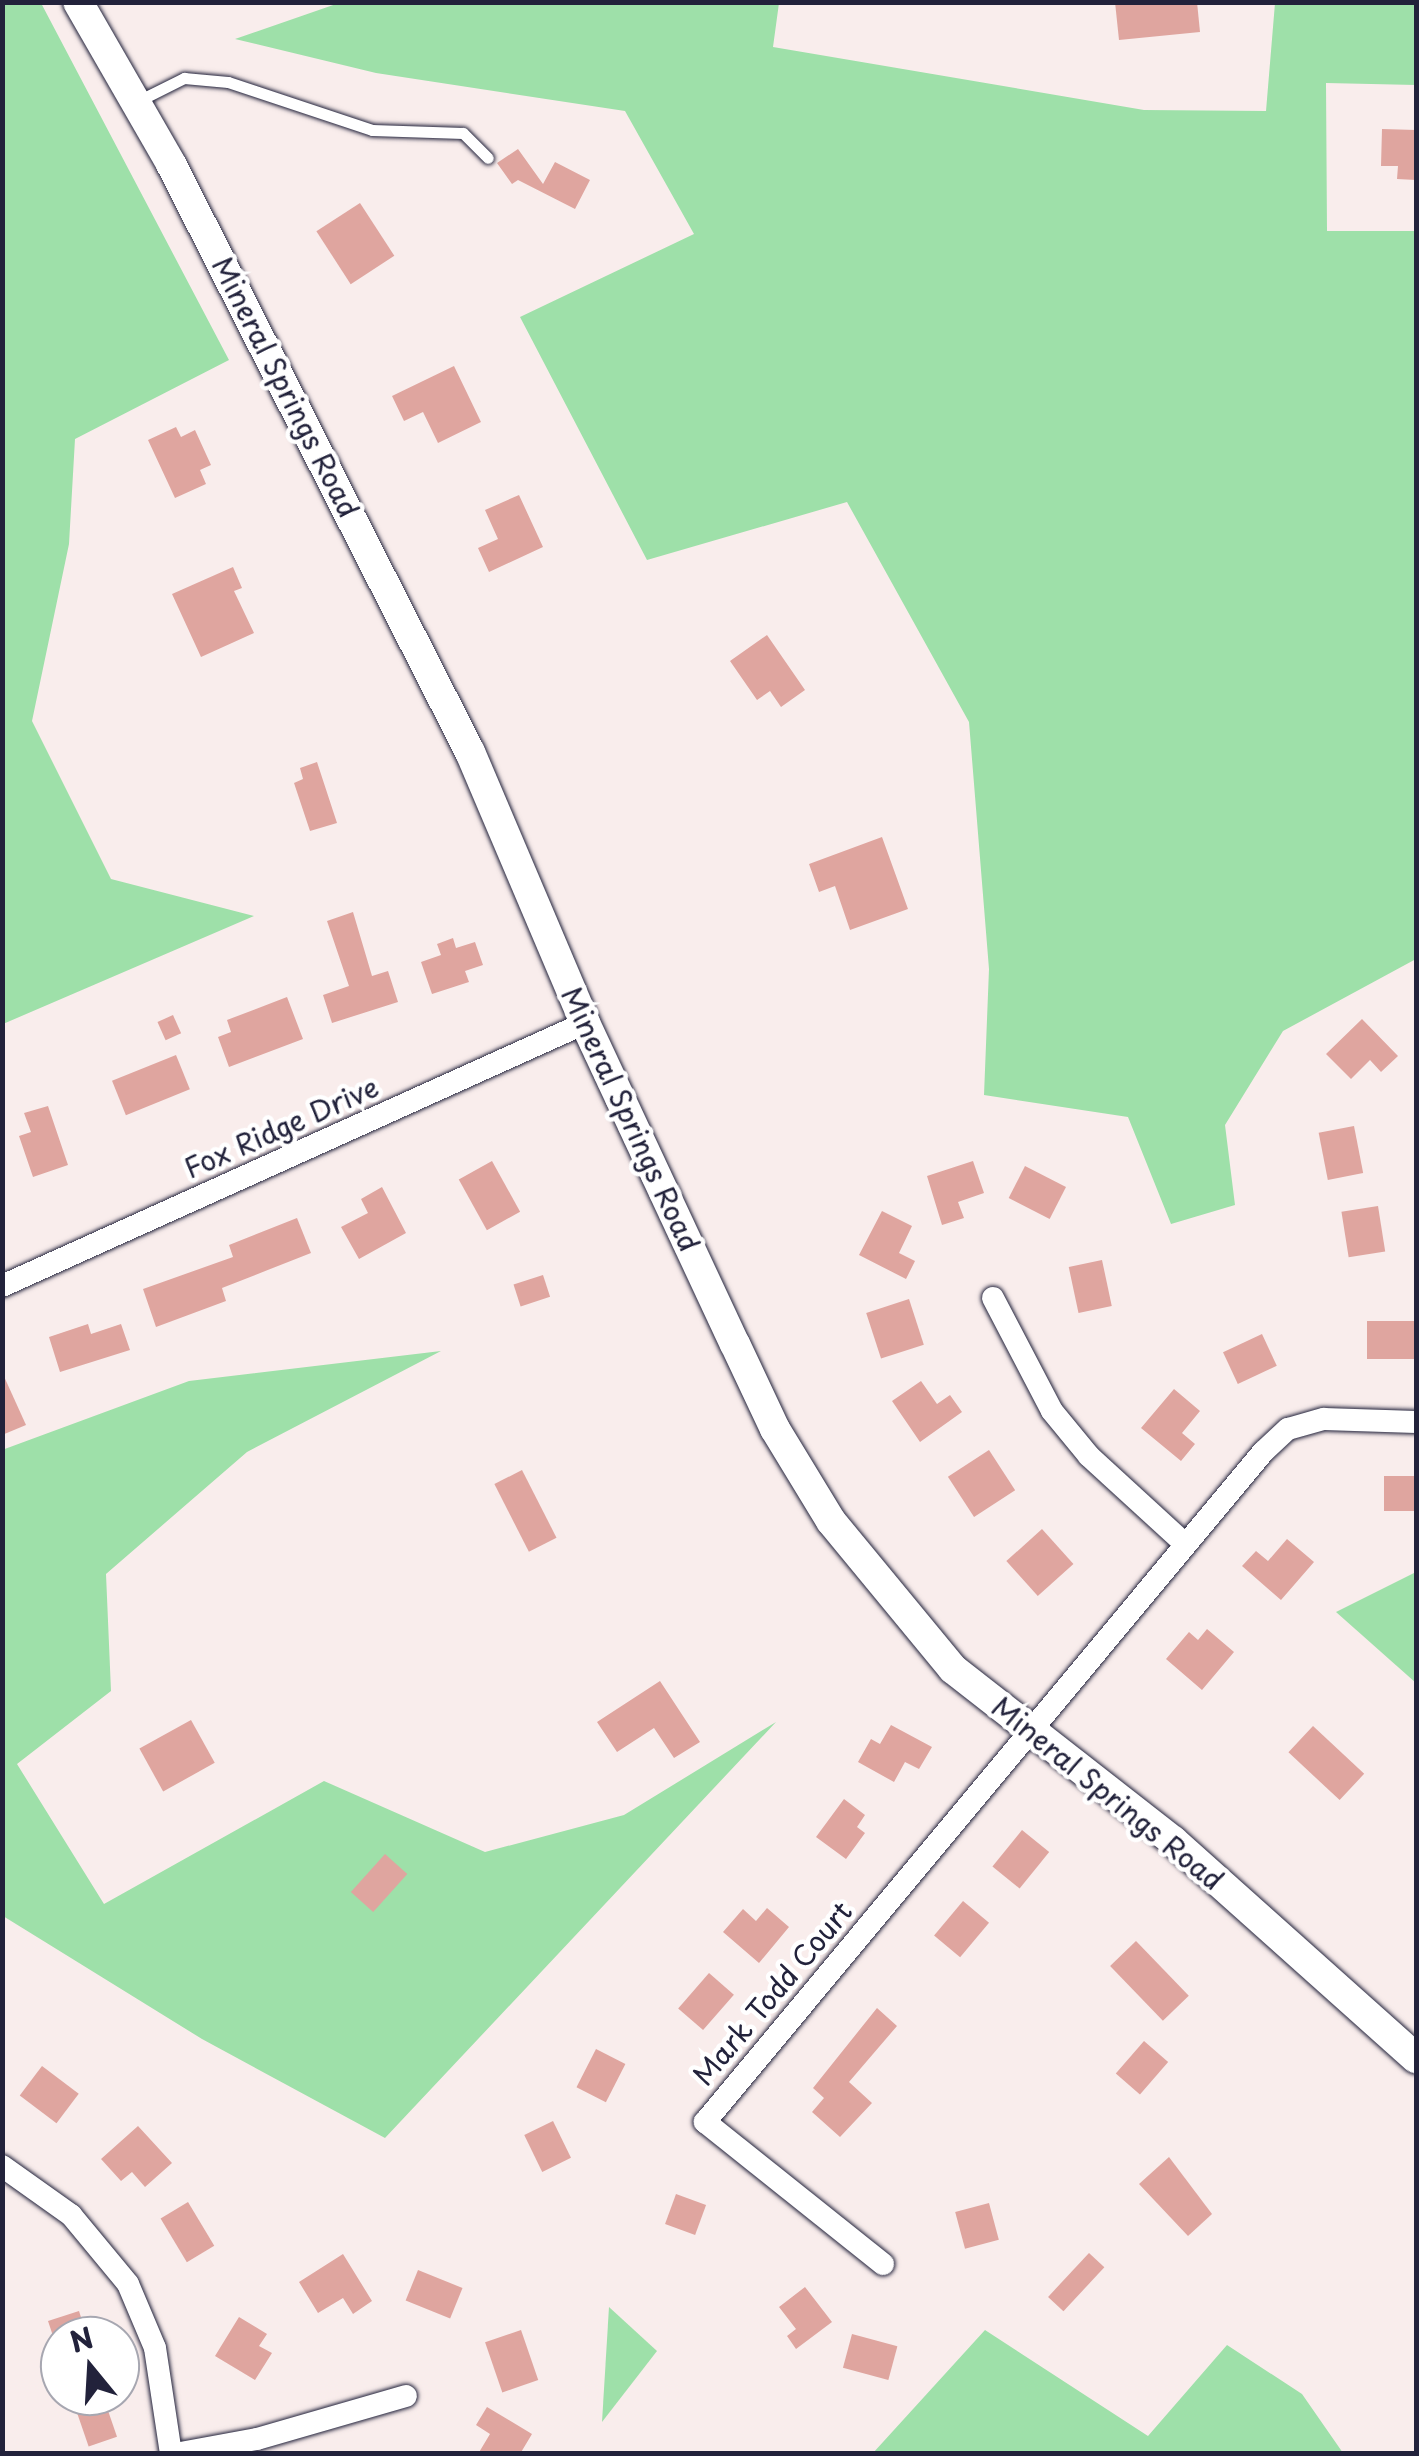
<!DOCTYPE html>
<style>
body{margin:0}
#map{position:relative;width:1419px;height:2456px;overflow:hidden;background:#f9edec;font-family:"Playpen Sans",sans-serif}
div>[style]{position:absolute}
.green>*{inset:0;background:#9ee0a9}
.building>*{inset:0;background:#dfa59f;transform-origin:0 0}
.roads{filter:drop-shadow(0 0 2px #22223b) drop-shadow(0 0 2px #22223b)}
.service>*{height:11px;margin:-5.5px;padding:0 5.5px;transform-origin:5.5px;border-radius:5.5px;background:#fff}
.minor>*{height:22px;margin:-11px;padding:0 11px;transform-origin:11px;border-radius:11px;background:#fff}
.tertiary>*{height:30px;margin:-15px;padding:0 15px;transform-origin:15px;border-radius:15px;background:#fff}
span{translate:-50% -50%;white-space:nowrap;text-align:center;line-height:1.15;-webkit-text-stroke:9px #fff;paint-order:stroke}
.street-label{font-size:28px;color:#22223b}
.frame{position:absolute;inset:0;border:5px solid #22223b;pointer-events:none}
.north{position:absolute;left:40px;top:2316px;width:100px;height:100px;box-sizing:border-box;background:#fff;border:2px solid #a7a7b1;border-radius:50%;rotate:342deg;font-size:28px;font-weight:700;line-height:40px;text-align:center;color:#22223b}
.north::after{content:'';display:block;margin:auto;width:35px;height:45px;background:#22223b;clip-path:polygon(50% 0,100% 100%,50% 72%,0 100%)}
</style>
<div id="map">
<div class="green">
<div style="clip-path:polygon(41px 3px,229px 360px,75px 439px,69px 544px,32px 721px,111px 879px,254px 916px,3px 1024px,2px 3px)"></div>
<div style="clip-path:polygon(339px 3px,779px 3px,773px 47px,1144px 110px,1266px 111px,1275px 3px,1416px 3px,1416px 85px,1326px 83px,1327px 231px,1416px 231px,1416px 959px,1283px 1031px,1225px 1125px,1235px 1205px,1171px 1224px,1128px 1117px,984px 1095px,989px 969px,969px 722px,847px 502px,647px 560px,520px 317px,694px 234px,625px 111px,376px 73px,235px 39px)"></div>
<div style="clip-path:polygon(441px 1351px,247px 1452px,106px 1574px,111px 1691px,17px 1764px,104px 1904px,324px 1781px,485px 1852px,624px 1815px,776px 1722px,385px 2138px,202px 2039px,3px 1916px,2px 1450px,189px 1381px)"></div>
<div style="clip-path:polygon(1416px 1572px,1416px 1683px,1336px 1612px)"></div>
<div style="clip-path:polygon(609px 2307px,657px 2351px,602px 2422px)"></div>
<div style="clip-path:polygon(985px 2330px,1148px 2436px,1227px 2345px,1302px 2394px,1343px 2453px,873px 2453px)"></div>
</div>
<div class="building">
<div style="clip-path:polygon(1115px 2px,1197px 2px,1200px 32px,1119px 40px)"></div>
<div style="clip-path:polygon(1382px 129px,1416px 130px,1416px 180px,1397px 179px,1398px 166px,1381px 166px)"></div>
<div style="clip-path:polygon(518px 149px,543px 184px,555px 162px,590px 180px,575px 209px,518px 180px,512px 184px,497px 163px)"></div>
<div style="left:360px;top:203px;width:63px;height:52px;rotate:57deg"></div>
<div style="clip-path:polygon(454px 366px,481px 422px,438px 443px,423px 412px,404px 421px,392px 396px)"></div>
<div style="clip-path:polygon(176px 427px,181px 437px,195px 430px,211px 465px,200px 470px,206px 484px,175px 498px,148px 440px)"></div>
<div style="clip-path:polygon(519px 495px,543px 547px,489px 572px,478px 548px,498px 539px,485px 510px)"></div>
<div style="clip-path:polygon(233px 567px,242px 588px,234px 591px,254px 633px,201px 657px,172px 594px)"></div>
<div style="clip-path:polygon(767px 635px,805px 690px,781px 707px,770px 691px,757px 700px,730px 661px)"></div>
<div style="clip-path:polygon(317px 762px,337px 823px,310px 831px,294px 783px,303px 779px,300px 768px)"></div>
<div style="clip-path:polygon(882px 837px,908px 909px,850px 930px,835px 886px,819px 892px,809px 864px)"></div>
<div style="clip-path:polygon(353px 912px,372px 976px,388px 971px,398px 1002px,332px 1023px,323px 995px,349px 986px,327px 921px)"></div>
<div style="clip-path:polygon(453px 938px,456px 948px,475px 942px,483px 965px,465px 971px,469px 982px,432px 994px,421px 962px,441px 955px,437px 944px)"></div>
<div style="clip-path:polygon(287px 997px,303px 1039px,229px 1067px,218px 1037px,231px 1032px,227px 1020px)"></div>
<div style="left:173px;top:1015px;width:20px;height:17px;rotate:66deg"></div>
<div style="clip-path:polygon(1362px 1019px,1398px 1056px,1381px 1072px,1370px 1060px,1351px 1079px,1326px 1054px)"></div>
<div style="left:176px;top:1055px;width:37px;height:69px;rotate:68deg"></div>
<div style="clip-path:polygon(48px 1106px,68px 1165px,33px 1177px,19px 1136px,31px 1132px,24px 1113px)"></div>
<div style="left:1354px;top:1126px;width:48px;height:36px;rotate:79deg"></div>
<div style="left:492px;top:1161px;width:58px;height:38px;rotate:61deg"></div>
<div style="clip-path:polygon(973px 1161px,984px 1193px,958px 1202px,964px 1218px,942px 1225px,927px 1176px)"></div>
<div style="left:1025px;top:1166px;width:46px;height:36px;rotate:27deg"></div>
<div style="clip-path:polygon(382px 1187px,406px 1233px,359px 1259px,341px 1227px,368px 1213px,361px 1199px)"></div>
<div style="left:1378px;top:1206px;width:46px;height:37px;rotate:81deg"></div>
<div style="clip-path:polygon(882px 1211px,912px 1226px,899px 1253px,915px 1261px,906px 1279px,859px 1255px)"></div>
<div style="clip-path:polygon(297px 1218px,311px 1253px,222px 1288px,226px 1301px,156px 1327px,143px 1289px,233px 1257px,229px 1245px)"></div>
<div style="left:1102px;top:1260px;width:47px;height:34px;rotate:78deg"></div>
<div style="left:543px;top:1275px;width:23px;height:31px;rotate:72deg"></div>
<div style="left:909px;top:1299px;width:48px;height:45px;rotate:72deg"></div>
<div style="left:1367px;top:1321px;width:48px;height:38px"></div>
<div style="clip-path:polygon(88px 1324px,91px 1334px,121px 1324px,130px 1350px,60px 1372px,49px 1337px)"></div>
<div style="left:1262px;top:1334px;width:35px;height:43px;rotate:65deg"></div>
<div style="clip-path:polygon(2px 1372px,26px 1425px,2px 1435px)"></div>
<div style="clip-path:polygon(921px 1381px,937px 1404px,950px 1395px,962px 1412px,920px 1442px,892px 1401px)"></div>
<div style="clip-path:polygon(1174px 1389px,1200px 1411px,1182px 1433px,1195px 1444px,1181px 1461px,1141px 1428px)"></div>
<div style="left:989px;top:1450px;width:48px;height:49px;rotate:57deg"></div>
<div style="left:522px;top:1470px;width:76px;height:31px;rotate:63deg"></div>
<div style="left:1416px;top:1476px;width:35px;height:32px;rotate:90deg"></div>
<div style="left:1042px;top:1529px;width:47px;height:48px;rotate:48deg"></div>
<div style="clip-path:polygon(1287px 1539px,1314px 1562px,1281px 1600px,1242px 1566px,1256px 1551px,1268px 1561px)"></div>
<div style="clip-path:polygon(1207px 1629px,1234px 1652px,1202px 1690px,1166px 1659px,1189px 1632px,1198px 1640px)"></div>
<div style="clip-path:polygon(660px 1681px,700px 1742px,674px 1758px,654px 1728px,617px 1752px,597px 1722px)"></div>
<div style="left:191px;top:1720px;width:49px;height:59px;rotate:61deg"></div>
<div style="clip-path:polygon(891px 1725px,932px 1747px,919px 1769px,905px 1762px,894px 1782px,858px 1762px,871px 1739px,880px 1744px)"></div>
<div style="left:1313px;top:1726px;width:70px;height:36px;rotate:43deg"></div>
<div style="clip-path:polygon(844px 1799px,865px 1815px,857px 1827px,865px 1833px,846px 1859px,816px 1837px)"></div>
<div style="left:1022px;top:1830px;width:35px;height:47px;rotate:39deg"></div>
<div style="left:385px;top:1854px;width:30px;height:51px;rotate:42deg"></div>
<div style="left:963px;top:1901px;width:34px;height:45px;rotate:40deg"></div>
<div style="clip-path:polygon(767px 1908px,789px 1927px,759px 1963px,723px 1932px,743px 1909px,756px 1921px)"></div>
<div style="left:1136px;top:1941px;width:76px;height:36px;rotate:46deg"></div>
<div style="left:709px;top:1973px;width:33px;height:47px;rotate:41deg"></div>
<div style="clip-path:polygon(877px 2008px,897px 2026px,849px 2082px,872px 2103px,840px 2137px,812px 2112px,824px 2098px,813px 2088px)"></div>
<div style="left:1144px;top:2041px;width:32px;height:43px;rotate:41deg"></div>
<div style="left:596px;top:2049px;width:33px;height:43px;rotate:27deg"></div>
<div style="left:42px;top:2066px;width:46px;height:37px;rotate:37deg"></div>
<div style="left:553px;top:2121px;width:41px;height:32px;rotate:64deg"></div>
<div style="clip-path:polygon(138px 2126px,172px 2163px,145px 2187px,132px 2172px,121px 2181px,101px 2159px)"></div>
<div style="clip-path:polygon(1169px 2157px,1212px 2214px,1188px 2236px,1139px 2184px)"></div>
<div style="left:676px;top:2194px;width:32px;height:32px;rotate:20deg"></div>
<div style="left:188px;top:2202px;width:51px;height:32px;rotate:59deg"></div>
<div style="left:989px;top:2203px;width:38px;height:35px;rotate:75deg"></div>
<div style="left:1089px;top:2253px;width:21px;height:60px;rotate:43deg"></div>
<div style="clip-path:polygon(343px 2254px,372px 2301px,353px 2314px,343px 2298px,318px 2313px,299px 2282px)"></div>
<div style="left:418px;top:2270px;width:48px;height:33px;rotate:22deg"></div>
<div style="clip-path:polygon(805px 2287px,832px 2322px,796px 2349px,787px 2336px,796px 2329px,779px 2307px)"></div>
<div style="clip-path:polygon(79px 2311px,87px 2336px,53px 2336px,48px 2321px)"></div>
<div style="clip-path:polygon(239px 2317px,267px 2334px,259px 2346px,272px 2353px,255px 2380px,215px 2356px)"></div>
<div style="left:521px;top:2330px;width:53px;height:38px;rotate:71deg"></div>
<div style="left:852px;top:2334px;width:47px;height:35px;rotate:15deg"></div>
<div style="left:103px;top:2396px;width:43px;height:30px;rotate:71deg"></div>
<div style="clip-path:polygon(487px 2407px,532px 2434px,520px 2454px,478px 2454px,490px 2434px,476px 2425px)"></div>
</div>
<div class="roads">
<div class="service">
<div style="left:136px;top:102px;width:54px;rotate:-26.6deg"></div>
<div style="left:184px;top:78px;width:44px;rotate:5.2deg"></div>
<div style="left:228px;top:82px;width:152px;rotate:18.4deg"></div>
<div style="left:372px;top:130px;width:91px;rotate:1.9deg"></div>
<div style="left:463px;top:133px;width:35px;rotate:45deg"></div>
</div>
<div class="minor">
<div style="left:2px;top:1286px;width:640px;rotate:-24.28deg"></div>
<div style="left:993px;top:1298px;width:127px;rotate:62.4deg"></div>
<div style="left:1052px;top:1411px;width:58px;rotate:50.6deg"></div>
<div style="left:1089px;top:1456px;width:130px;rotate:42.5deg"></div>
<div style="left:2px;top:2166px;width:85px;rotate:35.4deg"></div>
<div style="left:71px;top:2215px;width:89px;rotate:50.4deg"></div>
<div style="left:128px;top:2284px;width:69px;rotate:67.1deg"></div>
<div style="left:155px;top:2348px;width:107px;rotate:81.4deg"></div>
<div style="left:883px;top:2264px;width:228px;rotate:-141.4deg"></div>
<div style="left:705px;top:2122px;width:872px;rotate:-50.21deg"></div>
<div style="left:1263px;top:1452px;width:34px;rotate:-43deg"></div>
<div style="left:1288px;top:1429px;width:37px;rotate:-16deg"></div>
<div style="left:1324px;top:1419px;width:92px;rotate:1.9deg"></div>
<div style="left:175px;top:2454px;width:83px;rotate:-10.4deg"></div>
<div style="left:257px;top:2439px;width:155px;rotate:-16.1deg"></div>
</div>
<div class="tertiary">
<div style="left:78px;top:2px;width:187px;rotate:60.1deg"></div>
<div style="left:171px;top:164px;width:660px;rotate:63.05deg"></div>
<div style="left:470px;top:752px;width:294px;rotate:67deg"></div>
<div style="left:585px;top:1023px;width:354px;rotate:65deg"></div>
<div style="left:735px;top:1344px;width:94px;rotate:64.8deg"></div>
<div style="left:775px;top:1429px;width:108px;rotate:58.7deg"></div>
<div style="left:831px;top:1521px;width:192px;rotate:50.5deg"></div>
<div style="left:953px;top:1669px;width:279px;rotate:38deg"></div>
<div style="left:1173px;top:1841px;width:326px;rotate:41.8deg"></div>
</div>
</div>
<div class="street-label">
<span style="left:286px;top:387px;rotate:63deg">Mineral Springs Road</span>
<span style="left:631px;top:1119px;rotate:65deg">Mineral Springs Road</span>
<span style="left:281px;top:1127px;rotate:-24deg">Fox Ridge Drive</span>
<span style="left:1108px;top:1793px;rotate:39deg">Mineral Springs Road</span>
<span style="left:772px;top:1993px;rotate:-50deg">Mark Todd Court</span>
</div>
<div class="frame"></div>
<div class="north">N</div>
</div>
